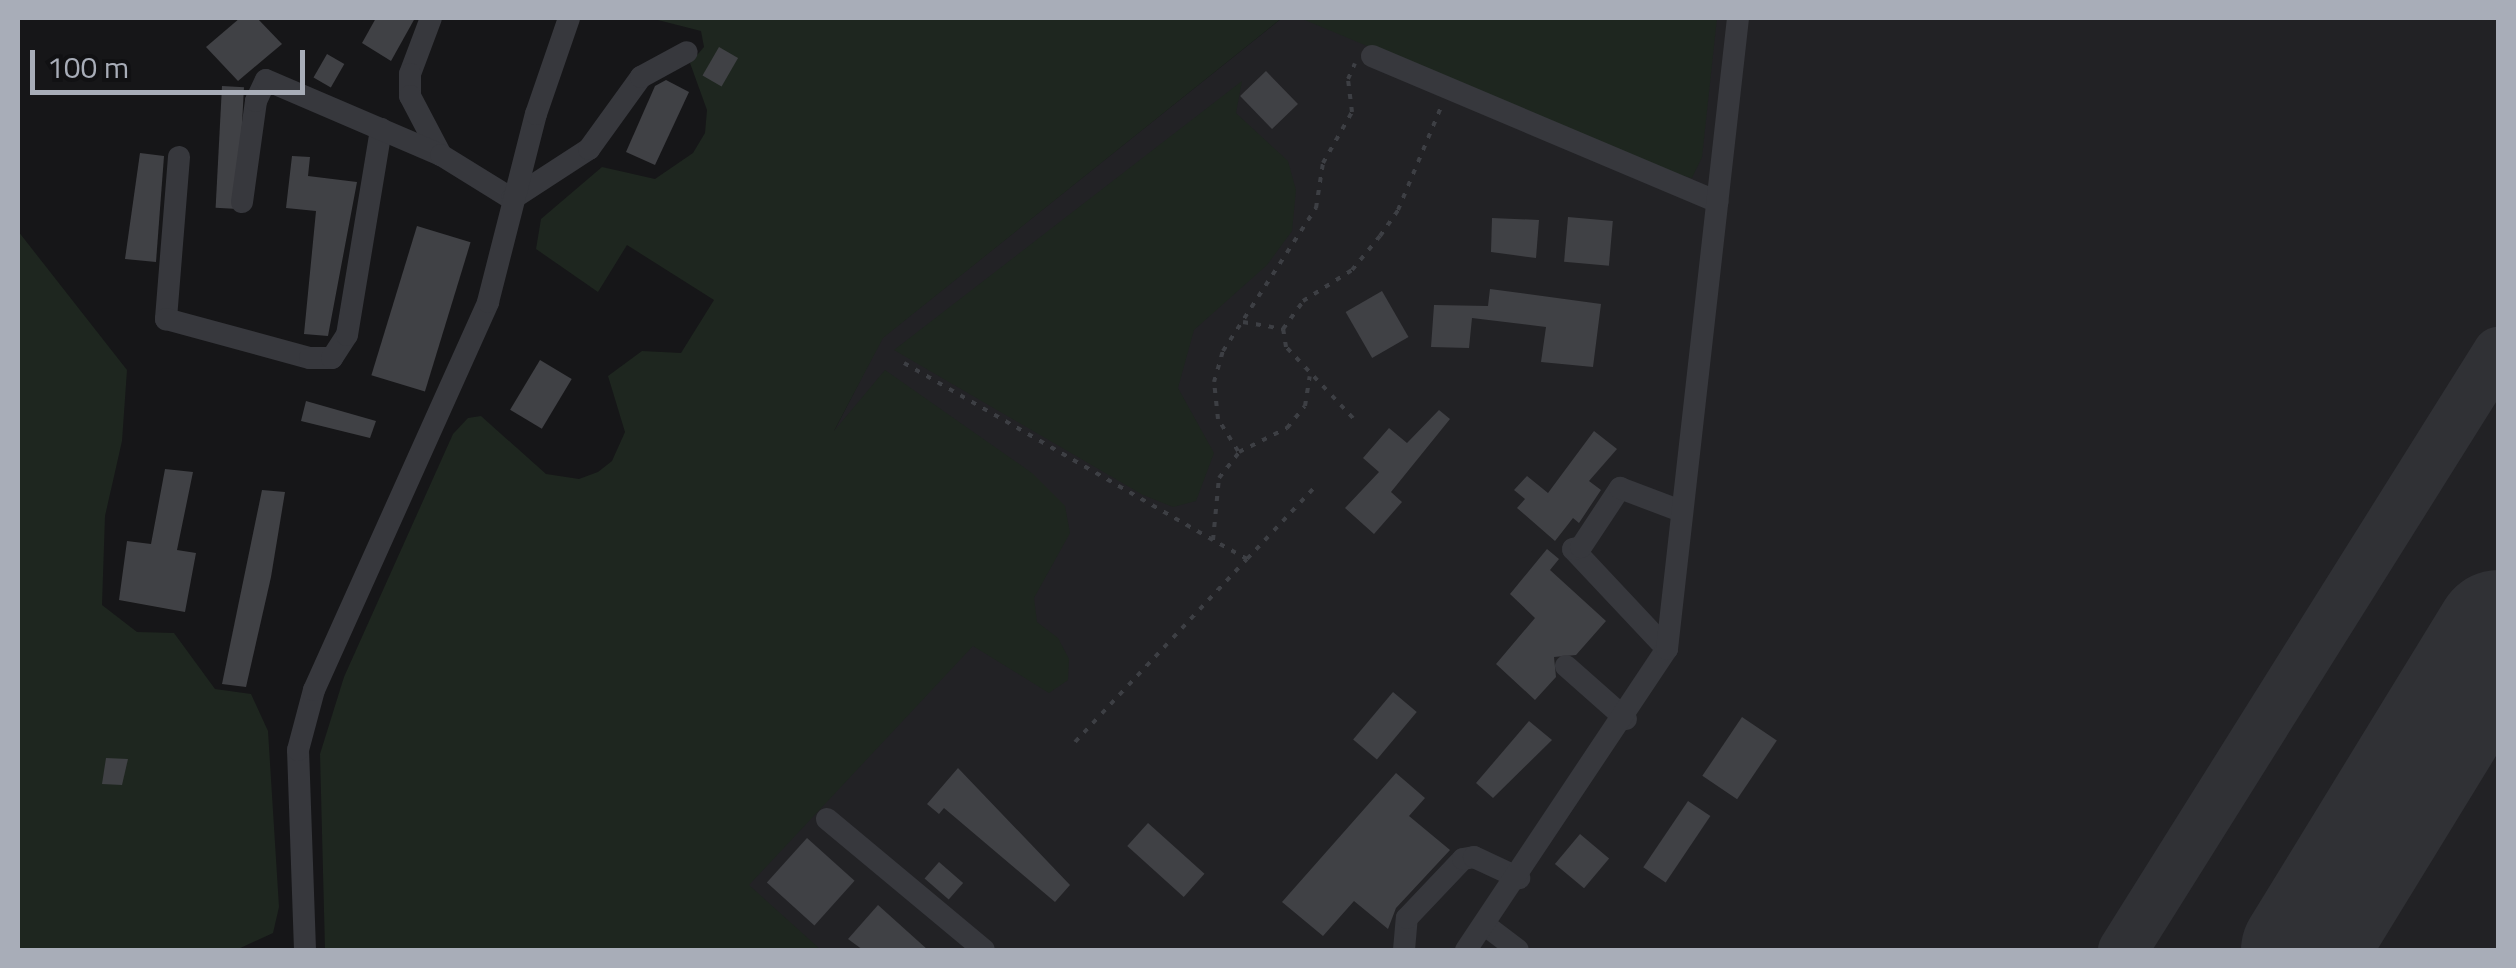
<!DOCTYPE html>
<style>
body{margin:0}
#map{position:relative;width:2516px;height:968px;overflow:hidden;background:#161618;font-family:"Titillium Web",sans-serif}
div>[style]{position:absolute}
.built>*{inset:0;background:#222225}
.green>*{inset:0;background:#1e261f}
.taxiway>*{height:50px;margin:-25px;padding:0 25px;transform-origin:25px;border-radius:25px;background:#303135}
.runway>*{height:125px;margin:-62.5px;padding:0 62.5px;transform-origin:62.5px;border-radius:62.5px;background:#303135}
.building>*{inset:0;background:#404145;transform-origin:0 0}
.path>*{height:4px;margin-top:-2px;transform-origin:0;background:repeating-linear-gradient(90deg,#3d3f44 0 5px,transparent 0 13px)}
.minor>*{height:22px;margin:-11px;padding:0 11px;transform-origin:11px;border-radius:11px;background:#37383d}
span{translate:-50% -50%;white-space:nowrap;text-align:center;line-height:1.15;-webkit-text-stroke:8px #111113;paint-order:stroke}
.frame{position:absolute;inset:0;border:20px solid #a8adb8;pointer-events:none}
.scale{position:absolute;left:30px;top:50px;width:275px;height:45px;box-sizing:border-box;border:5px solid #a8adb8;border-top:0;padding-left:12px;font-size:30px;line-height:35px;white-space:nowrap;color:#a8adb8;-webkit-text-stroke:8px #111113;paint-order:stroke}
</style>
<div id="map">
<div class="built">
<div style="clip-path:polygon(1282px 18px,2498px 18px,2498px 950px,606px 950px,813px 472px,882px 338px)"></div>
</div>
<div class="green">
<div style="clip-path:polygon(650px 18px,1282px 18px,883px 338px,834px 431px,885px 370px,1032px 473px,1065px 506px,1070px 533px,1034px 598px,1037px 622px,1058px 638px,1069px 659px,1068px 680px,1049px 693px,973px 646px,749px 885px,821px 950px,325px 950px,320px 754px,344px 677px,453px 434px,468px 418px,481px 416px,546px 474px,579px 479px,598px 472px,612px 461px,625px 432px,608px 376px,642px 351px,681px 353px,714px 300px,627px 245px,598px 292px,536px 249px,541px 219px,602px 167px,655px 179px,693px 153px,705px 133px,707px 110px,690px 63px,704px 47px,701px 31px)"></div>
<div style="clip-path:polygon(1300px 18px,1717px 18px,1702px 157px,1692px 178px,1669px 172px)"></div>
<div style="clip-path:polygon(1242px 81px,1236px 113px,1288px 161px,1296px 190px,1292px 231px,1267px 265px,1194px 330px,1178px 388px,1214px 453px,1196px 501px,1173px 507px,1143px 495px,894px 350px)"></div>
<div style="clip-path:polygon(18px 231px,127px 370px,122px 441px,105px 516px,102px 605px,137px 632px,174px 633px,215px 689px,251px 694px,268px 731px,279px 907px,273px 933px,236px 950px,18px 950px)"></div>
</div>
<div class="taxiway">
<div style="left:2123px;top:950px;width:706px;rotate:-57.91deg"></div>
</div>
<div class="runway">
<div style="left:2303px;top:950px;width:373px;rotate:-58.5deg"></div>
</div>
<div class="building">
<div style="clip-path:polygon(240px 18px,257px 18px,282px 44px,238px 81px,206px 47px)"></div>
<div style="clip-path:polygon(376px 18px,415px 18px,391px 61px,362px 43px)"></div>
<div style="left:719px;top:47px;width:22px;height:33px;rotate:30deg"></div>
<div style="left:327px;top:54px;width:20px;height:27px;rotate:30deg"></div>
<div style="left:1266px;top:71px;width:46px;height:36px;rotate:46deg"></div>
<div style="clip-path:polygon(666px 80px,689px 92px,655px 165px,626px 152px,655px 86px)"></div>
<div style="left:222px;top:86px;width:22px;height:122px;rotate:3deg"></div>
<div style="clip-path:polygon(140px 153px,164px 156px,156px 262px,125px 259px)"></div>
<div style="clip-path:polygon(292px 156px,310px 157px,308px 176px,357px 182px,328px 336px,304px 334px,316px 211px,286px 208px)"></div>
<div style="left:1568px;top:217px;width:45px;height:45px;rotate:5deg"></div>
<div style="clip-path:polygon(1492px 218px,1539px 220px,1536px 258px,1491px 252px)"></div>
<div style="left:417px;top:226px;width:56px;height:156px;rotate:17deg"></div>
<div style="clip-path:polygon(1490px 289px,1601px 304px,1593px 367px,1541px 362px,1546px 327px,1472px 318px,1469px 348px,1431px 347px,1434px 305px,1488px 306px)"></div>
<div style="left:1382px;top:291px;width:53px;height:42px;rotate:60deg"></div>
<div style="left:540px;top:360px;width:37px;height:58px;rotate:31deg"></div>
<div style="clip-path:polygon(306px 401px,376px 421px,370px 438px,301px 421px)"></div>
<div style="clip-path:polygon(1439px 410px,1450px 419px,1391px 492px,1402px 502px,1374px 534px,1345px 508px,1379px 472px,1363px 458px,1389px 428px,1407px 443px)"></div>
<div style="clip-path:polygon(1594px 431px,1617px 449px,1589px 481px,1601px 490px,1579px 523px,1573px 518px,1555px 541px,1517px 508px,1525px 499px,1514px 490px,1527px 476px,1548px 493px)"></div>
<div style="clip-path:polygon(165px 469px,193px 472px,177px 550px,196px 553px,185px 612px,119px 600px,127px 541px,151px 544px)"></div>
<div style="clip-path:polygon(262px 490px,285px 492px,271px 577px,246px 687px,222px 684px)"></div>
<div style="clip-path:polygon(1547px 549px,1559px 559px,1550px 570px,1606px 621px,1576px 655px,1554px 657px,1556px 677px,1535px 700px,1496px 664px,1535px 618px,1510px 594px)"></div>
<div style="left:1393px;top:692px;width:31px;height:62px;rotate:40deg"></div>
<div style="left:1742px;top:717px;width:42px;height:71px;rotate:34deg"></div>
<div style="clip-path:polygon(1529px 721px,1552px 740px,1493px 798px,1476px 783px)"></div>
<div style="clip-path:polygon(106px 758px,128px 759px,122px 785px,102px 784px)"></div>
<div style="clip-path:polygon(958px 768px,1070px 885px,1055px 902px,944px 808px,939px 814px,927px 804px)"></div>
<div style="clip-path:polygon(1396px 773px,1425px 798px,1409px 816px,1450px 850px,1396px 908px,1388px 929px,1354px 901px,1323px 936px,1282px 902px)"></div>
<div style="left:1688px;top:801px;width:27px;height:80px;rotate:34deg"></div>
<div style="left:1148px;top:823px;width:76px;height:31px;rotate:42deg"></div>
<div style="left:1580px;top:834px;width:38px;height:39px;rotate:40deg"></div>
<div style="left:807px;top:838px;width:64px;height:60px;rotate:42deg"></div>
<div style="left:939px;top:862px;width:32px;height:22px;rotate:41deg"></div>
<div style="clip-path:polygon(878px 905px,928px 950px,863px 950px,848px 939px)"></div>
</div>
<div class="path">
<div style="left:1243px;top:322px;width:41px;rotate:9.9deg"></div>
<div style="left:904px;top:363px;width:356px;rotate:29.8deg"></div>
<div style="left:1353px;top:418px;width:98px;rotate:-133.3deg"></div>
<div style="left:1286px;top:347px;width:18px;rotate:-99deg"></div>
<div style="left:1283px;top:329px;width:34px;rotate:-54deg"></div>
<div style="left:1303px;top:301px;width:58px;rotate:-32.3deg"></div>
<div style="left:1352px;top:270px;width:44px;rotate:-50.5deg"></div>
<div style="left:1380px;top:236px;width:32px;rotate:-55deg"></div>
<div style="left:1398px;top:210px;width:114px;rotate:-67.3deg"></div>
<div style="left:1238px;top:451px;width:38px;rotate:-122deg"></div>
<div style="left:1218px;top:419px;width:37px;rotate:-96deg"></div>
<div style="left:1214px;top:382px;width:32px;rotate:-74deg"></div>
<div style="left:1223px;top:351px;width:171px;rotate:-57deg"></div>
<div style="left:1316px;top:208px;width:46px;rotate:-81.2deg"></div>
<div style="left:1323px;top:163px;width:59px;rotate:-60.4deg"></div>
<div style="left:1352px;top:112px;width:33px;rotate:-97deg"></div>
<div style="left:1348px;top:79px;width:17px;rotate:-66deg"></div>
<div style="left:1247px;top:559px;width:96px;rotate:-46.7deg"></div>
<div style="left:1075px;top:742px;width:251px;rotate:-46.8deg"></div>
<div style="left:1247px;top:559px;width:39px;rotate:-151deg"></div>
<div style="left:1213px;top:540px;width:62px;rotate:-84.5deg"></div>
<div style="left:1219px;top:478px;width:33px;rotate:-52deg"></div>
<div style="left:1239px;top:452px;width:54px;rotate:-26.6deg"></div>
<div style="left:1287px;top:428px;width:28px;rotate:-51deg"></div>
<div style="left:1305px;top:406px;width:30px;rotate:-81deg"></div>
</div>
<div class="minor">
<div style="left:431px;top:18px;width:60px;rotate:110.6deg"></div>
<div style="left:410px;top:74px;width:22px;rotate:90deg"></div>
<div style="left:410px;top:96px;width:67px;rotate:62.3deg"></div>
<div style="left:1372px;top:56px;width:375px;rotate:22.9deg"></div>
<div style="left:179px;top:157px;width:163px;rotate:94.6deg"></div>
<div style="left:166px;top:319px;width:149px;rotate:15.2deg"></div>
<div style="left:310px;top:358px;width:22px"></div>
<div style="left:332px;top:358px;width:27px;rotate:-57deg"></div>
<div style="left:347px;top:335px;width:209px;rotate:-80.6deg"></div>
<div style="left:242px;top:202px;width:102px;rotate:-82.1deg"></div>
<div style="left:256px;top:101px;width:23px;rotate:-65deg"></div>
<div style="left:266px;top:80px;width:190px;rotate:23.2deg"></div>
<div style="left:441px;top:155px;width:84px;rotate:31.8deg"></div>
<div style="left:512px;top:199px;width:92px;rotate:-33deg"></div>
<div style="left:589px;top:149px;width:89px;rotate:-54.2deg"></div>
<div style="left:641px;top:77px;width:52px;rotate:-28.5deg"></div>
<div style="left:1667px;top:649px;width:137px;rotate:-133.2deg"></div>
<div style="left:1573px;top:549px;width:8px;rotate:-14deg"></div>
<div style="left:1581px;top:547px;width:71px;rotate:-56.5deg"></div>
<div style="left:1620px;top:488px;width:65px;rotate:20.7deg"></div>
<div style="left:1566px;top:666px;width:80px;rotate:41.5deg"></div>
<div style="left:827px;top:819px;width:204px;rotate:39.8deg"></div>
<div style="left:1485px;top:925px;width:41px;rotate:37.1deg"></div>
<div style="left:305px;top:950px;width:200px;rotate:-92deg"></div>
<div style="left:298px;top:750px;width:62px;rotate:-75.1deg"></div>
<div style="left:314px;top:690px;width:425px;rotate:-65.8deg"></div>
<div style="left:488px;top:302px;width:194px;rotate:-75.7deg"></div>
<div style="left:536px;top:114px;width:102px;rotate:-71deg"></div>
<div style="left:1404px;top:950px;width:32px;rotate:-85deg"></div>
<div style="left:1407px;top:918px;width:81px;rotate:-46.5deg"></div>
<div style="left:1463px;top:859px;width:11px;rotate:-10deg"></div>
<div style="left:1474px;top:857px;width:50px;rotate:25deg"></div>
<div style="left:1466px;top:950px;width:362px;rotate:-56.3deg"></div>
<div style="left:1667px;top:649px;width:635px;rotate:-83.58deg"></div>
</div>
<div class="frame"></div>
<div class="scale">100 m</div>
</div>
